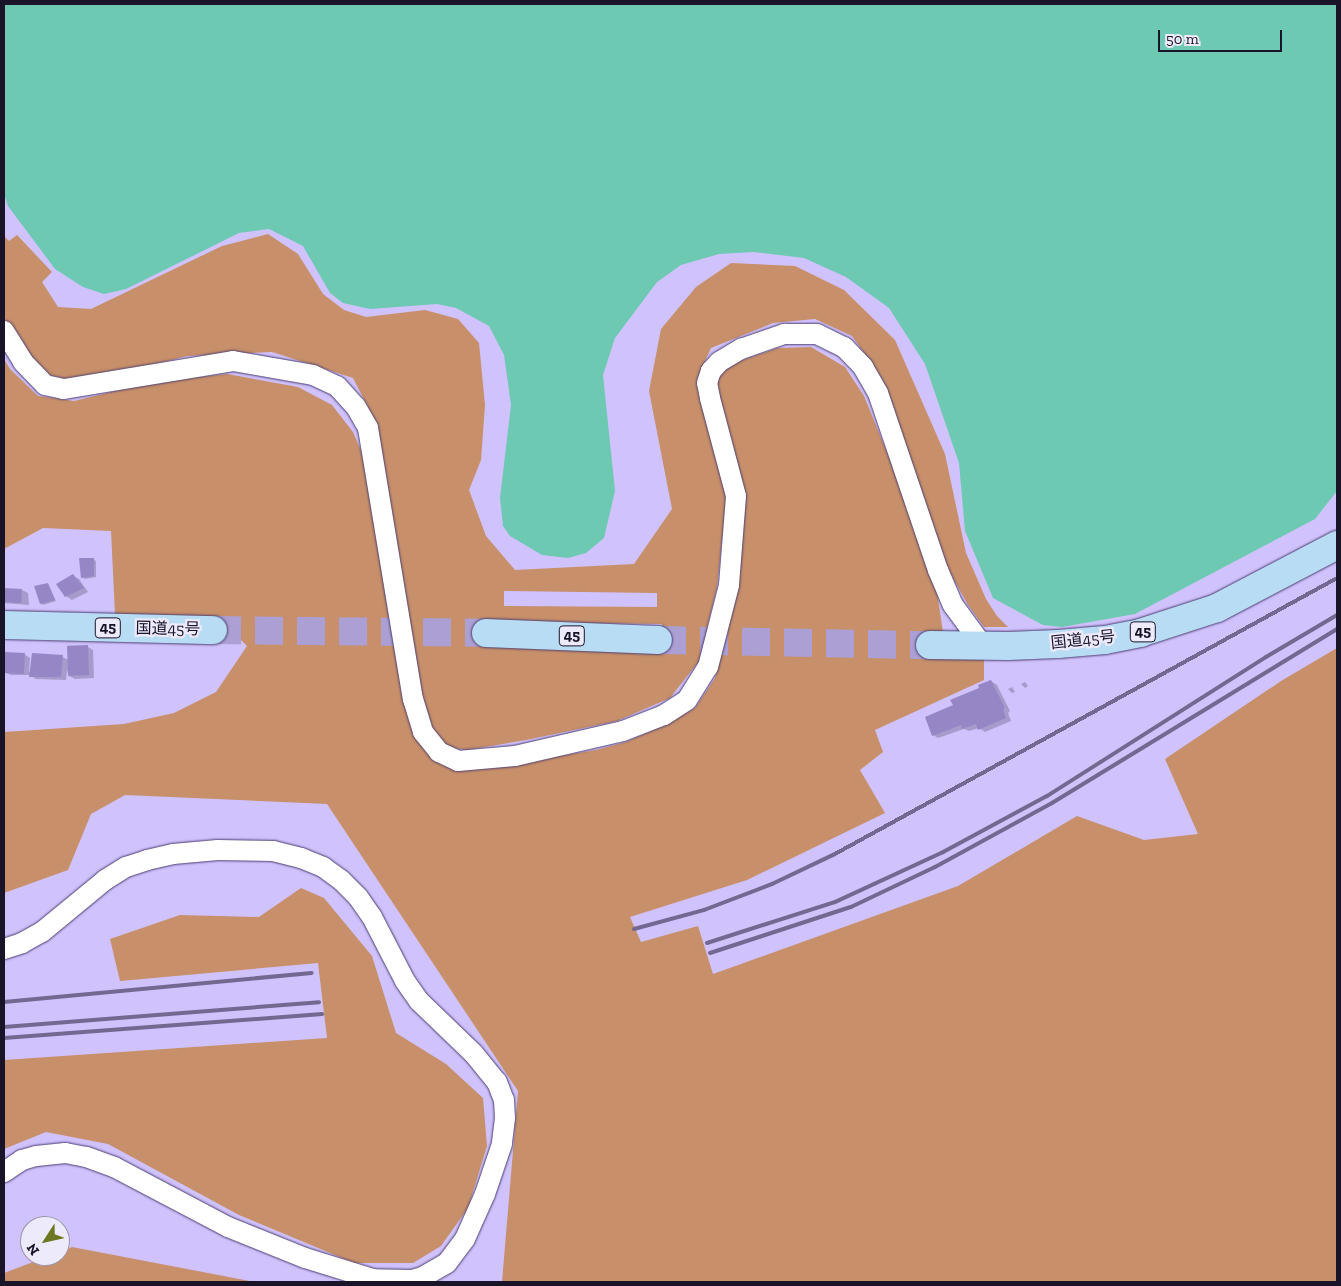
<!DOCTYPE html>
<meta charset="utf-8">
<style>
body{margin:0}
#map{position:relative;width:1341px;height:1286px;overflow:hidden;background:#d0c2fd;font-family:"Zilla Slab","Noto Sans JP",serif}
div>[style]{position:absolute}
.green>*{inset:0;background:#c78f6a}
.water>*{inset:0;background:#6ec9b2}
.shadow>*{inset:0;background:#0003}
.building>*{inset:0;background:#9686c6;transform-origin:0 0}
.trunk-tunnel>*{height:28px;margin-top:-14px;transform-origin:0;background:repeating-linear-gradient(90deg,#ac9fd3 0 28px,transparent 0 42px)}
.roads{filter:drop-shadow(0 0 1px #4b3d6f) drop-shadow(0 0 1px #4b3d6f)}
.minor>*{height:20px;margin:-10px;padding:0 10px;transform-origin:10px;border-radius:10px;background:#fff}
.trunk>*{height:28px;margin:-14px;padding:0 14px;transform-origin:14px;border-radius:14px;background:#b7dcf4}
.rail>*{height:4px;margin:-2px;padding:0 2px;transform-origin:2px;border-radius:2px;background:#726890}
span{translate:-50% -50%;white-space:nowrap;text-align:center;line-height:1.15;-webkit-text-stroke:4.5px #edeafc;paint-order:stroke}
.shield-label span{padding:1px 4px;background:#edeafc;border:1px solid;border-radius:4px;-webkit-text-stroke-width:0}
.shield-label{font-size:15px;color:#1a1429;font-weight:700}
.street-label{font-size:16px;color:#1a1429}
.frame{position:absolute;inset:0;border:5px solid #1a1429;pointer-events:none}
.north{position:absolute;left:20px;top:1216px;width:50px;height:50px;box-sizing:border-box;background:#edeafc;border:1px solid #9994a8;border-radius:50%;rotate:235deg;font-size:14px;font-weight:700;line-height:20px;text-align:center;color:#1a1429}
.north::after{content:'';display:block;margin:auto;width:18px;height:22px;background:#6d7620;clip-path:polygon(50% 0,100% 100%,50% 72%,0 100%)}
.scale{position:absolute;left:1158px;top:30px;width:124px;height:22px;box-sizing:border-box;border:2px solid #1a1429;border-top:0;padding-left:6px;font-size:15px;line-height:18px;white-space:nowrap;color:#1a1429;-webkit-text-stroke:4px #edeafc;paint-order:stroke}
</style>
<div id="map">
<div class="green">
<div style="clip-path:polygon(evenodd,268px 234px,298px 254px,323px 294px,344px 310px,366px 317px,425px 310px,458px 319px,479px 343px,485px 405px,481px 460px,469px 490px,486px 536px,515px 570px,634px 564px,672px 509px,649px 391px,661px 329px,696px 287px,731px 263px,795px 266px,844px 290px,895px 340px,945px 454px,966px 553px,986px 599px,997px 616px,1008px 627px,984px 627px,968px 605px,939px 553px,883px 380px,852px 336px,815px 319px,773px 323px,711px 348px,697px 379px,727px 495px,717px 587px,699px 661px,670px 698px,617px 721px,526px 740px,467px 750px,444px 747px,427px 729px,380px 440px,369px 409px,353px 378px,272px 352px,187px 356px,110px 376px,74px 381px,49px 375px,15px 339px,4px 317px,4px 236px,9px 241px,17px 235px,52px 272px,42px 282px,58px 307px,91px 309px,222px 246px,268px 234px,504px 591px,657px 593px,657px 607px,504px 606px,504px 591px,268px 234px,484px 622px,662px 624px,662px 648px,484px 622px)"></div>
<div style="clip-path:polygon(811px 347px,845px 367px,864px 396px,891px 462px,937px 592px,943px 632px,925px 631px,927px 658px,984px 657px,984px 680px,875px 730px,883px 752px,860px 770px,885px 813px,747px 880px,630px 917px,641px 942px,698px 926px,713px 974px,958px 886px,1077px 816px,1144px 840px,1198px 834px,1165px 759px,1281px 681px,1337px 648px,1337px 1282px,502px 1282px,518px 1091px,327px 804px,125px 795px,91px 814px,68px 870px,4px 893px,4px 732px,124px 724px,174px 713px,216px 692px,247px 646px,219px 618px,115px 614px,111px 531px,43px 528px,4px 549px,4px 359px,10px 369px,38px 396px,74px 401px,153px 382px,227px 374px,298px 387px,332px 405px,353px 432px,363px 455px,432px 757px,517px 763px,596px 750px,626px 742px,667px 724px,695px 708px,715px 678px,736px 586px,716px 403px,718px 379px,728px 365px,778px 348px)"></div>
<div style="clip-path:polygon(301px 888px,324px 898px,372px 956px,396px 1033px,446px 1064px,483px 1098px,487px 1146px,468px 1208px,441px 1246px,413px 1263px,354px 1263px,239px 1215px,108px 1144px,46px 1132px,4px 1149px,4px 1060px,327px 1038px,318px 963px,120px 981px,110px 939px,180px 915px,259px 917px)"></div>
<div style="clip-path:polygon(72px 1247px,255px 1282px,4px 1282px,4px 1273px,49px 1256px,60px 1256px,60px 1252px)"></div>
</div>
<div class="water">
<div style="clip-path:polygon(4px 4px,1337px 4px,1337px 491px,1315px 519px,1135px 614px,1062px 627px,1043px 625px,993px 598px,965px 531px,959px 463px,925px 364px,889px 308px,846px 277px,804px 258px,754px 252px,719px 254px,681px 265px,657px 282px,615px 338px,603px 375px,615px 491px,604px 538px,586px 553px,568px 558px,542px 555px,510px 536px,503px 526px,500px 498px,511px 405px,504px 355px,489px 326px,456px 308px,437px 304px,370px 309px,343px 303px,330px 293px,303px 246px,269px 229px,239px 233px,126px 289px,104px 294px,83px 287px,55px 269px,8px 206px,4px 194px)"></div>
</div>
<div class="shadow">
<div style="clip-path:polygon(93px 559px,96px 561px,96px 577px,85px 579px,82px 577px)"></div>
<div style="clip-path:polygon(73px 576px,79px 579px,88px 592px,72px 600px,66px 596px)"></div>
<div style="clip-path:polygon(48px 584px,56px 601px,43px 605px,41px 603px)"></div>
<div style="clip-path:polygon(4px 589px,22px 590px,28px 593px,29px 605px,4px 603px)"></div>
<div style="clip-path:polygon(88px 647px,93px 650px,94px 678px,75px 679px,69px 676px,67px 670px,66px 680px,36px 679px,29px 675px,11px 675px,4px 672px,4px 678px,4px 657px,24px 654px,30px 658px,29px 672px,31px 672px,62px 657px,69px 660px)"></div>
<div style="clip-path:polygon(991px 681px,997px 685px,1010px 711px,1008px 713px,1011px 721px,985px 732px,979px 728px,969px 731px,964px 729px,938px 738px,933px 735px,954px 706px)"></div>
<div style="clip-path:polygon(1025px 682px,1028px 686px,1025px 688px,1021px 684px)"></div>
<div style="clip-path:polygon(1012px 687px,1015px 692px,1012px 693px,1008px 689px)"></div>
</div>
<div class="building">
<div style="clip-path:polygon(79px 558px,94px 558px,94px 576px,81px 578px)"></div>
<div style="clip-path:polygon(73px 574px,84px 588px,65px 597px,56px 584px)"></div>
<div style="clip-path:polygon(48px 583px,55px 600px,40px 604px,34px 586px)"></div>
<div style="left:4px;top:588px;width:18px;height:14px;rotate:3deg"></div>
<div style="left:88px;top:645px;width:30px;height:21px;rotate:88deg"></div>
<div style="left:5px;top:652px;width:20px;height:21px;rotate:3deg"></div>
<div style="clip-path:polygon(32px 653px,63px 655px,61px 677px,29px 677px)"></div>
<div style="clip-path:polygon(991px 680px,1005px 708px,1003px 709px,1006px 718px,978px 730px,976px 724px,962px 729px,961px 725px,932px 736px,925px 717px,953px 705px,950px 700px,979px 688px,978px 685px)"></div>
</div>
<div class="trunk-tunnel">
<div style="left:213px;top:630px;width:273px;rotate:0.6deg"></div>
<div style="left:658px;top:640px;width:272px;rotate:1.1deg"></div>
</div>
<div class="roads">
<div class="minor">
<div style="left:4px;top:331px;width:36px;rotate:58deg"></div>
<div style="left:23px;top:362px;width:32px;rotate:46deg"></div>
<div style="left:45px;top:385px;width:19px;rotate:12deg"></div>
<div style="left:64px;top:389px;width:171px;rotate:-9.4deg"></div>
<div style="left:233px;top:361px;width:81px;rotate:9.9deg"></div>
<div style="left:313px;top:375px;width:26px;rotate:25deg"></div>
<div style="left:337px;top:386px;width:28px;rotate:48deg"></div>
<div style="left:356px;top:407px;width:24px;rotate:60deg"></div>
<div style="left:368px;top:428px;width:275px;rotate:80.6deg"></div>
<div style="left:413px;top:699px;width:34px;rotate:73deg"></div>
<div style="left:423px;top:732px;width:26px;rotate:51deg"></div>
<div style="left:439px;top:752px;width:21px;rotate:25deg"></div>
<div style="left:458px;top:761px;width:57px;rotate:-5deg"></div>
<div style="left:515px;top:756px;width:111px;rotate:-13deg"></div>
<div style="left:623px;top:731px;width:44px;rotate:-21.3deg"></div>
<div style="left:664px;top:715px;width:27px;rotate:-33deg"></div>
<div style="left:687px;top:700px;width:39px;rotate:-58deg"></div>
<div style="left:708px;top:667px;width:85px;rotate:-75.6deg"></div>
<div style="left:729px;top:585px;width:89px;rotate:-85.5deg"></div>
<div style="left:736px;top:496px;width:101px;rotate:-104.9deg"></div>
<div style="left:710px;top:398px;width:15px;rotate:-101deg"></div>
<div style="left:707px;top:383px;width:13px;rotate:-72deg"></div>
<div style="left:711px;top:371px;width:12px;rotate:-48deg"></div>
<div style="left:719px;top:362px;width:26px;rotate:-31deg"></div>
<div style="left:741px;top:349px;width:46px;rotate:-19.2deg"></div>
<div style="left:784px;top:334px;width:33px"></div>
<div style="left:817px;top:334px;width:30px;rotate:26deg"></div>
<div style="left:844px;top:347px;width:28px;rotate:46deg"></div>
<div style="left:863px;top:367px;width:30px;rotate:60deg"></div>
<div style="left:878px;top:393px;width:187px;rotate:71.3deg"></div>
<div style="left:938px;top:570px;width:38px;rotate:67deg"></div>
<div style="left:953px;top:605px;width:51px;rotate:53.8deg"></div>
<div style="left:4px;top:949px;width:19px;rotate:-18deg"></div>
<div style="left:22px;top:943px;width:23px;rotate:-29deg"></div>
<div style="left:42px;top:932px;width:82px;rotate:-39.5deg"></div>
<div style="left:105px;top:880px;width:25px;rotate:-32deg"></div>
<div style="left:126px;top:867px;width:22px;rotate:-18deg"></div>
<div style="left:147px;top:860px;width:27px;rotate:-13deg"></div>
<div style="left:173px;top:854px;width:45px;rotate:-5.1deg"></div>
<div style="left:218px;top:850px;width:55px;rotate:1deg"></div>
<div style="left:273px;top:851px;width:29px;rotate:14deg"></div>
<div style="left:301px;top:858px;width:24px;rotate:22deg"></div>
<div style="left:323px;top:867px;width:22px;rotate:36deg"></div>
<div style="left:341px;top:880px;width:24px;rotate:45deg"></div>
<div style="left:358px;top:897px;width:24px;rotate:55deg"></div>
<div style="left:372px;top:917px;width:72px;rotate:62.7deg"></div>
<div style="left:405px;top:981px;width:24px;rotate:55deg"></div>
<div style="left:419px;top:1001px;width:76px;rotate:43.9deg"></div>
<div style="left:474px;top:1054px;width:36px;rotate:51deg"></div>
<div style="left:497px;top:1082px;width:19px;rotate:69deg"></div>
<div style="left:504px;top:1100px;width:18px;rotate:87deg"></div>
<div style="left:505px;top:1118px;width:26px;rotate:97deg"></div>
<div style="left:502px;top:1144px;width:53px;rotate:108.8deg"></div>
<div style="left:485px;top:1194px;width:49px;rotate:114deg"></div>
<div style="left:465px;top:1239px;width:30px;rotate:127deg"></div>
<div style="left:447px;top:1263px;width:28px;rotate:150deg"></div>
<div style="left:423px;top:1277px;width:11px;rotate:165deg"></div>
<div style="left:412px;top:1280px;width:39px;rotate:-179deg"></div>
<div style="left:373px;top:1279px;width:71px;rotate:-162.8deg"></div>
<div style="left:305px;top:1258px;width:83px;rotate:-158.1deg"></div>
<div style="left:228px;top:1227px;width:129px;rotate:-152.2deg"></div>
<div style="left:114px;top:1167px;width:30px;rotate:-160deg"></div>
<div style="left:86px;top:1157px;width:21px;rotate:-169deg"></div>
<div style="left:65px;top:1153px;width:29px;rotate:174deg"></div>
<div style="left:36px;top:1156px;width:15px;rotate:164deg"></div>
<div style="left:22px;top:1160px;width:22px;rotate:146deg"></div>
</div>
<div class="trunk">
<div style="left:4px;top:625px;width:209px;rotate:1.4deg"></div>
<div style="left:486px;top:633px;width:172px;rotate:2.3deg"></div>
<div style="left:930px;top:645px;width:78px;rotate:0.7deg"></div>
<div style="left:1008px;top:646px;width:50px;rotate:-2.3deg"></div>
<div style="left:1058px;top:644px;width:47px;rotate:-4.9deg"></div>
<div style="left:1105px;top:640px;width:36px;rotate:-11deg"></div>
<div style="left:1140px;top:633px;width:81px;rotate:-18deg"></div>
<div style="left:1217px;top:608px;width:136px;rotate:-27.7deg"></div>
</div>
</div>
<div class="rail">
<div style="left:634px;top:929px;width:73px;rotate:-15.2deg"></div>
<div style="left:704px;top:910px;width:73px;rotate:-20.9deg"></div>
<div style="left:772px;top:884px;width:70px;rotate:-25.5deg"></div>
<div style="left:835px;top:854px;width:573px;rotate:-28.8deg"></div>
<div style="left:707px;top:943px;width:134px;rotate:-17.8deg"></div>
<div style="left:835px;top:902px;width:119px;rotate:-24.8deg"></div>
<div style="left:943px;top:852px;width:118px;rotate:-28.3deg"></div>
<div style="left:1047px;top:796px;width:259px;rotate:-32.4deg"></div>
<div style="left:1266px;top:657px;width:82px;rotate:-30.6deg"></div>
<div style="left:710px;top:953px;width:148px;rotate:-18.1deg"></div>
<div style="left:851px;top:907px;width:93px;rotate:-25.5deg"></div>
<div style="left:935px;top:867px;width:133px;rotate:-28.7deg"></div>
<div style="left:1052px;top:803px;width:334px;rotate:-31.4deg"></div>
<div style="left:4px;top:1002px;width:309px;rotate:-5.4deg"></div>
<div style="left:4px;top:1027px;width:316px;rotate:-4.5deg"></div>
<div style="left:4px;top:1038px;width:319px;rotate:-4.3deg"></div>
</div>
<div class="shield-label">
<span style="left:108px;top:628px">45</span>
<span style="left:1143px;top:632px">45</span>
<span style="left:572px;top:636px">45</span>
</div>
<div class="street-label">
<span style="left:168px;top:629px;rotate:1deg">国道45号</span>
<span style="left:1083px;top:640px;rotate:-6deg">国道45号</span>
</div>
<div class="frame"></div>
<div class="north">N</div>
<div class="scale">50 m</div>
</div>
